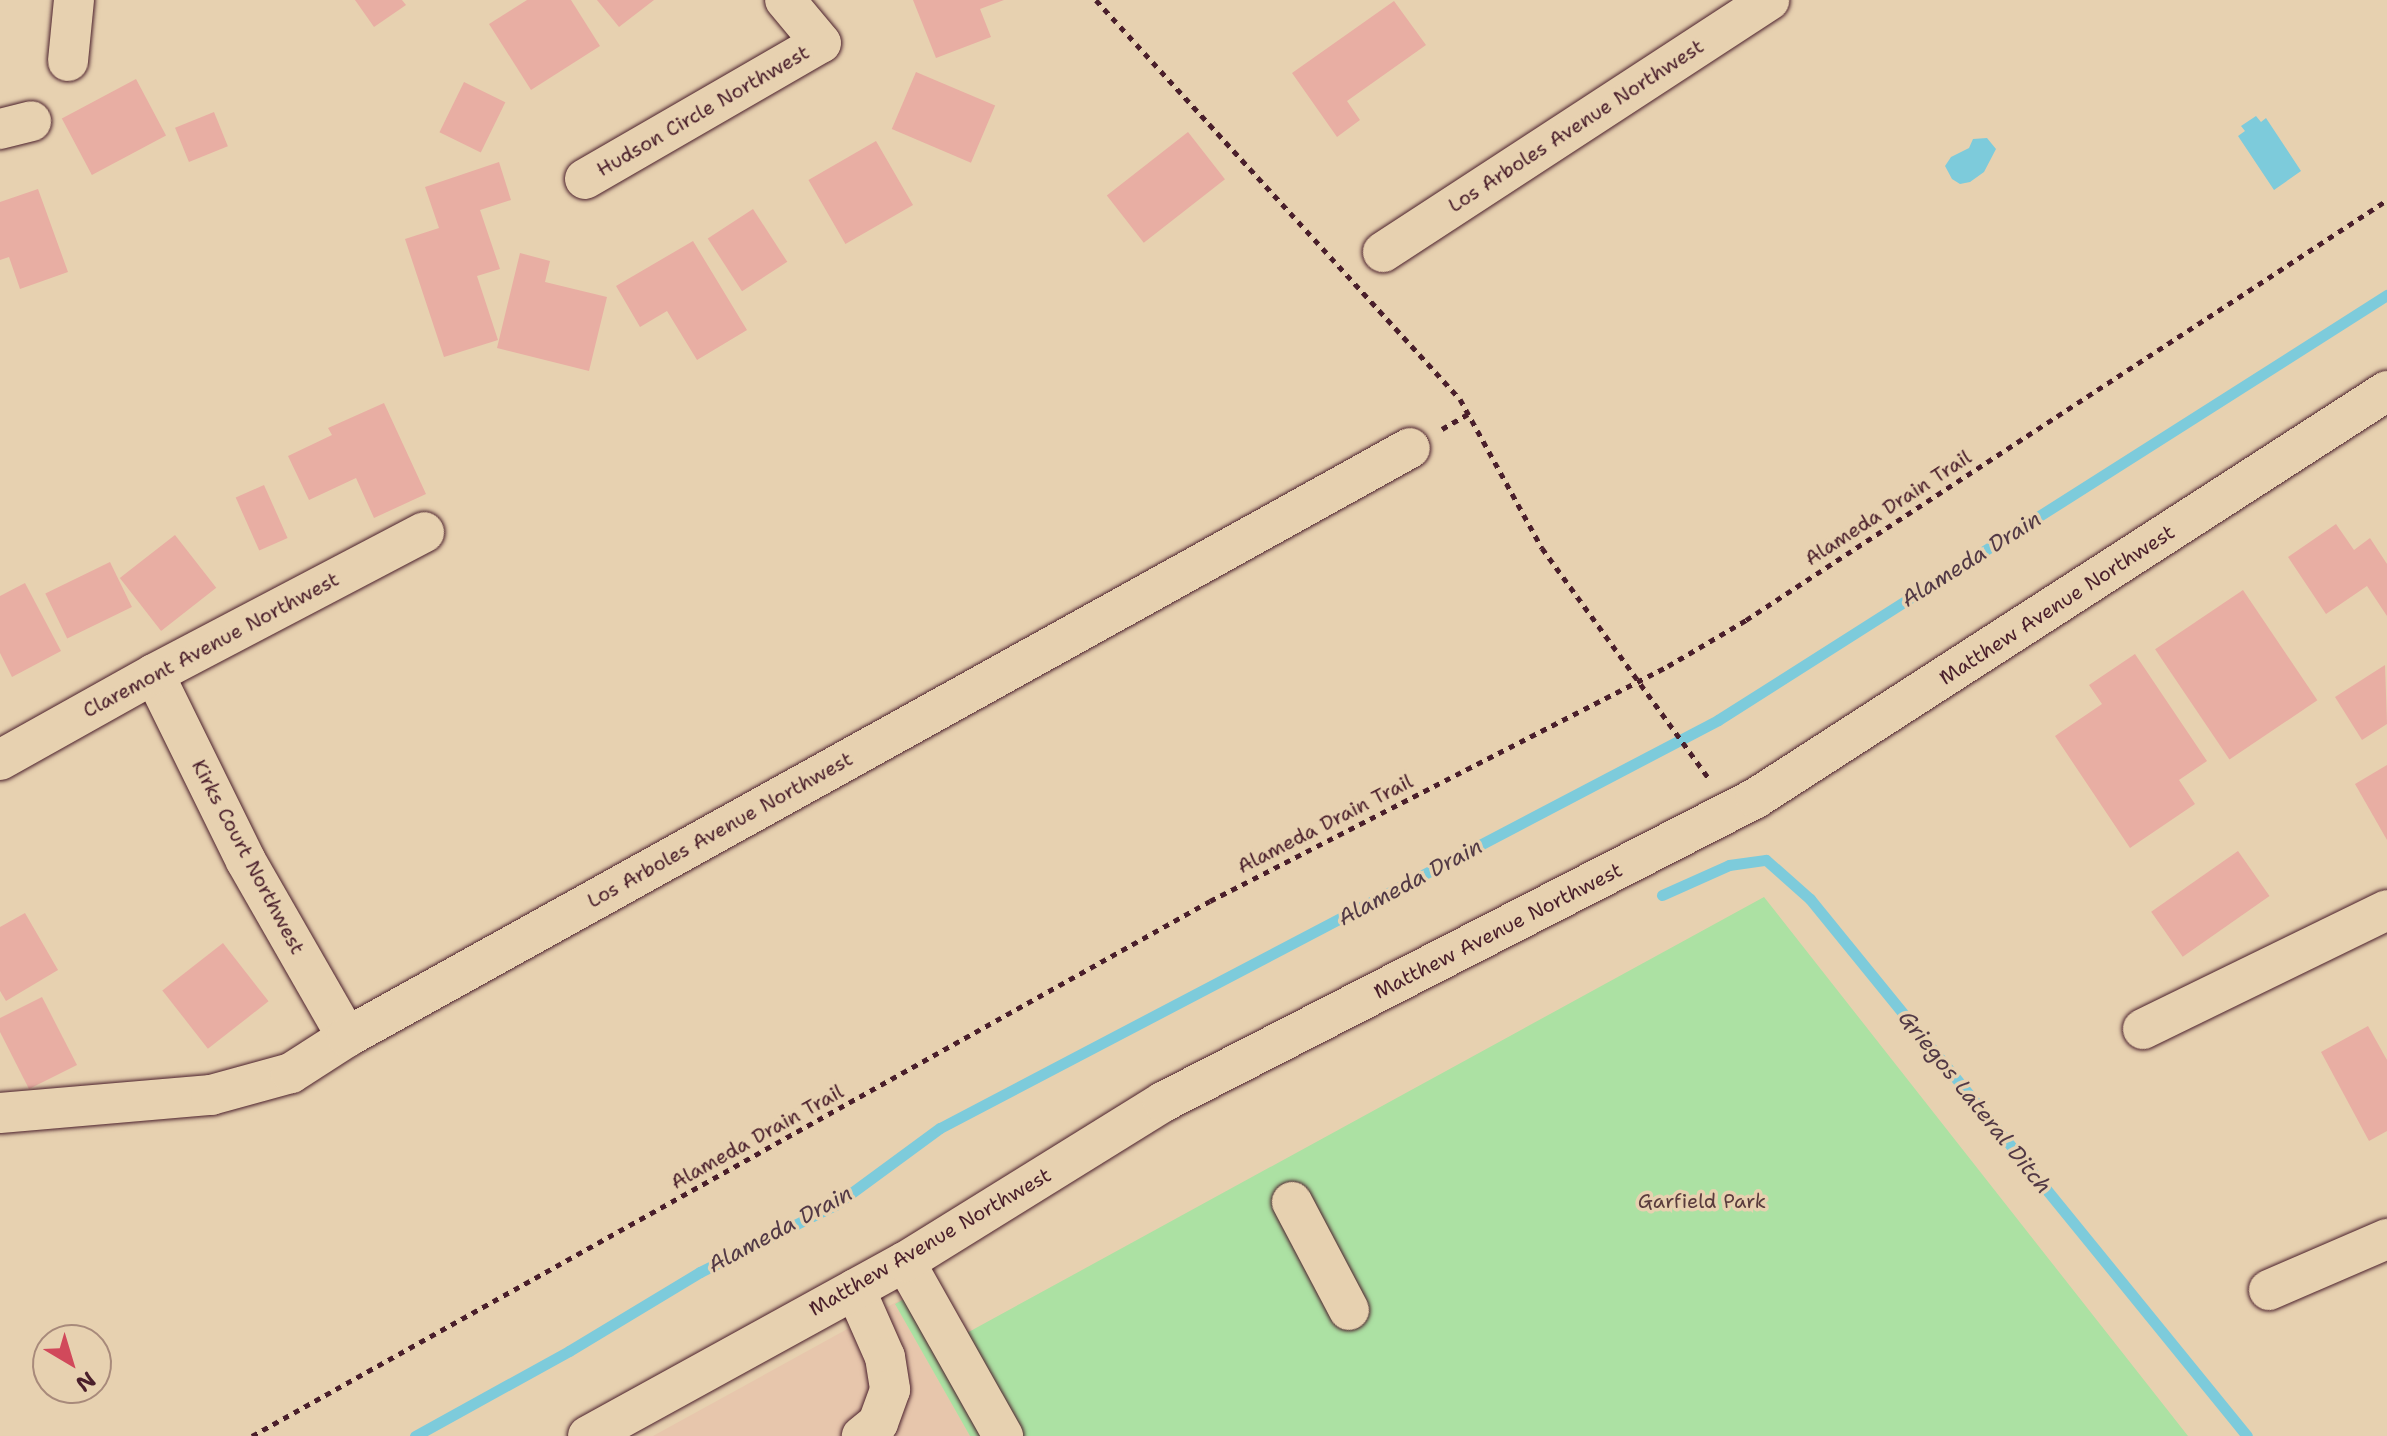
<!DOCTYPE html>
<style>
body{margin:0}
#map{position:relative;width:2387px;height:1436px;overflow:hidden;background:#e7d1b0;font-family:"Shantell Sans",sans-serif}
div>[style]{position:absolute}
.built>*{inset:0;background:#e7c6ac}
.green>*{inset:0;background:#ace1a3}
.water>*{inset:0;background:#7dcbdb}
.stream>*{height:11px;margin:-5.5px;padding:0 5.5px;transform-origin:5.5px;border-radius:5.5px;background:#7dcbdb}
.building>*{inset:0;background:#e8aea3;transform-origin:0 0}
.path>*{height:5px;margin-top:-2.5px;transform-origin:0;background:repeating-linear-gradient(90deg,#4a1f2b 0 6px,transparent 0 12px)}
.roads{filter:drop-shadow(0 0 2px #4a1f2b) drop-shadow(0 0 2px #4a1f2b)}
.minor>*{height:40px;margin:-20px;padding:0 20px;transform-origin:20px;border-radius:20px;background:#e7d1b0}
span{translate:-50% -50%;white-space:nowrap;text-align:center;line-height:1.15;-webkit-text-stroke:7px #e7d1b0;paint-order:stroke}
.street-label{font-size:20px;color:#4a1f2b}
.park-label{font-size:20px;color:#593c3d}
.water-label{font-size:22px;color:#523945;font-style:italic}
.north{position:absolute;left:32px;top:1324px;width:80px;height:80px;box-sizing:border-box;background:#e7d1b0;border:2px solid #a88a7b;border-radius:50%;rotate:142deg;font-size:22px;font-weight:700;line-height:32px;text-align:center;color:#4a1f2b}
.north::after{content:'';display:block;margin:auto;width:28px;height:36px;background:#d1495b;clip-path:polygon(50% 0,100% 100%,50% 72%,0 100%)}
</style>
<div id="map">
<div class="built">
<div style="clip-path:polygon(900px 1300px,971px 1436px,653px 1436px)"></div>
</div>
<div class="green">
<div style="clip-path:polygon(1764px 897px,2188px 1436px,970px 1436px,895px 1304px,938px 1280px,965px 1334px)"></div>
</div>
<div class="water">
<div style="clip-path:polygon(2256px 116px,2261px 122px,2266px 118px,2301px 171px,2274px 190px,2238px 136px,2245px 131px,2241px 126px)"></div>
<div style="clip-path:polygon(1987px 138px,1996px 149px,1984px 172px,1970px 182px,1960px 184px,1952px 179px,1945px 166px,1951px 157px,1969px 148px,1973px 139px)"></div>
</div>
<div class="stream">
<div style="left:1662px;top:895px;width:73px;rotate:-24.1deg"></div>
<div style="left:1729px;top:865px;width:37px;rotate:-8deg"></div>
<div style="left:1766px;top:860px;width:59px;rotate:41.6deg"></div>
<div style="left:1810px;top:899px;width:692px;rotate:50.86deg"></div>
<div style="left:415px;top:1436px;width:176px;rotate:-28.9deg"></div>
<div style="left:569px;top:1351px;width:153px;rotate:-31.1deg"></div>
<div style="left:700px;top:1272px;width:151px;rotate:-26.4deg"></div>
<div style="left:835px;top:1205px;width:130px;rotate:-36.3deg"></div>
<div style="left:940px;top:1128px;width:878px;rotate:-27.67deg"></div>
<div style="left:1718px;top:720px;width:793px;rotate:-32.43deg"></div>
</div>
<div class="building">
<div style="clip-path:polygon(355px 0,402px 0,406px 5px,374px 27px)"></div>
<div style="clip-path:polygon(527px 0,571px 0,600px 46px,531px 90px,489px 24px)"></div>
<div style="clip-path:polygon(597px 0,654px 0,619px 27px)"></div>
<div style="clip-path:polygon(913px 0,1004px 0,980px 9px,991px 37px,936px 58px)"></div>
<div style="clip-path:polygon(1394px 1px,1426px 45px,1347px 101px,1360px 120px,1337px 137px,1292px 73px)"></div>
<div style="left:916px;top:72px;width:86px;height:62px;rotate:23deg"></div>
<div style="left:136px;top:79px;width:64px;height:84px;rotate:62deg"></div>
<div style="left:464px;top:82px;width:46px;height:56px;rotate:26deg"></div>
<div style="left:214px;top:112px;width:37px;height:42px;rotate:68deg"></div>
<div style="left:1188px;top:132px;width:60px;height:103px;rotate:52deg"></div>
<div style="left:876px;top:141px;width:74px;height:78px;rotate:60deg"></div>
<div style="clip-path:polygon(499px 162px,511px 200px,480px 210px,500px 269px,477px 276px,498px 340px,444px 357px,405px 239px,439px 228px,425px 187px)"></div>
<div style="clip-path:polygon(38px 189px,68px 272px,20px 289px,9px 257px,0 260px,0 202px)"></div>
<div style="left:753px;top:209px;width:63px;height:54px;rotate:57deg"></div>
<div style="clip-path:polygon(693px 241px,747px 330px,697px 360px,667px 311px,640px 327px,616px 286px)"></div>
<div style="clip-path:polygon(520px 253px,550px 261px,545px 282px,607px 297px,589px 371px,497px 348px)"></div>
<div style="clip-path:polygon(384px 403px,426px 494px,374px 518px,356px 478px,309px 500px,288px 456px,332px 435px,328px 428px)"></div>
<div style="left:264px;top:485px;width:58px;height:31px;rotate:66deg"></div>
<div style="clip-path:polygon(2336px 524px,2354px 550px,2370px 538px,2387px 564px,2387px 616px,2367px 586px,2326px 614px,2288px 557px)"></div>
<div style="left:175px;top:535px;width:67px;height:70px;rotate:52deg"></div>
<div style="left:110px;top:562px;width:50px;height:72px;rotate:64deg"></div>
<div style="clip-path:polygon(25px 583px,61px 651px,12px 677px,0 653px,0 596px)"></div>
<div style="left:2243px;top:590px;width:133px;height:106px;rotate:56deg"></div>
<div style="clip-path:polygon(2135px 654px,2207px 761px,2179px 780px,2195px 804px,2130px 848px,2055px 736px,2102px 704px,2089px 685px)"></div>
<div style="clip-path:polygon(2385px 665px,2387px 724px,2362px 740px,2335px 697px)"></div>
<div style="clip-path:polygon(2387px 765px,2387px 840px,2355px 784px)"></div>
<div style="left:2238px;top:851px;width:55px;height:106px;rotate:55deg"></div>
<div style="clip-path:polygon(25px 913px,58px 970px,6px 1001px,0 991px,0 927px)"></div>
<div style="left:223px;top:943px;width:74px;height:77px;rotate:52deg"></div>
<div style="clip-path:polygon(42px 997px,77px 1065px,29px 1089px,0 1032px,0 1018px)"></div>
<div style="clip-path:polygon(2368px 1026px,2387px 1060px,2387px 1131px,2369px 1141px,2321px 1052px)"></div>
</div>
<div class="path">
<div style="left:1096px;top:0;width:540px;rotate:47.63deg"></div>
<div style="left:1460px;top:399px;width:170px;rotate:61.2deg"></div>
<div style="left:1542px;top:548px;width:285px;rotate:54.1deg"></div>
<div style="left:1442px;top:429px;width:30px;rotate:-30deg"></div>
<div style="left:252px;top:1436px;width:1097px;rotate:-29.18deg"></div>
<div style="left:1210px;top:901px;width:515px;rotate:-27.16deg"></div>
<div style="left:1668px;top:666px;width:91px;rotate:-30.5deg"></div>
<div style="left:1746px;top:620px;width:766px;rotate:-33.23deg"></div>
</div>
<div class="roads">
<div class="minor">
<div style="left:68px;top:61px;width:61px;rotate:-84.4deg"></div>
<div style="left:0;top:129px;width:32px;rotate:-14deg"></div>
<div style="left:585px;top:179px;width:272px;rotate:-30deg"></div>
<div style="left:821px;top:43px;width:56px;rotate:-129.9deg"></div>
<div style="left:1383px;top:252px;width:461px;rotate:-33.1deg"></div>
<div style="left:154px;top:674px;width:208px;rotate:63.8deg"></div>
<div style="left:246px;top:861px;width:203px;rotate:60.2deg"></div>
<div style="left:0;top:760px;width:176px;rotate:-29.2deg"></div>
<div style="left:154px;top:674px;width:305px;rotate:-27.7deg"></div>
<div style="left:2143px;top:1029px;width:271px;rotate:-26deg"></div>
<div style="left:0;top:1113px;width:212px;rotate:-4.9deg"></div>
<div style="left:211px;top:1095px;width:83px;rotate:-15.4deg"></div>
<div style="left:291px;top:1073px;width:67px;rotate:-32.7deg"></div>
<div style="left:347px;top:1037px;width:1215px;rotate:-28.99deg"></div>
<div style="left:1292px;top:1202px;width:122px;rotate:62.2deg"></div>
<div style="left:905px;top:1262px;width:200px;rotate:60.6deg"></div>
<div style="left:855px;top:1289px;width:74px;rotate:66.2deg"></div>
<div style="left:885px;top:1357px;width:33px;rotate:81deg"></div>
<div style="left:890px;top:1390px;width:35px;rotate:110deg"></div>
<div style="left:878px;top:1423px;width:21px;rotate:141deg"></div>
<div style="left:2269px;top:1290px;width:129px;rotate:-23.4deg"></div>
<div style="left:588px;top:1436px;width:362px;rotate:-28.8deg"></div>
<div style="left:905px;top:1262px;width:304px;rotate:-31.8deg"></div>
<div style="left:1163px;top:1102px;width:666px;rotate:-27.14deg"></div>
<div style="left:1756px;top:798px;width:751px;rotate:-32.82deg"></div>
</div>
</div>
<div class="street-label">
<span style="left:703px;top:111px;rotate:-30deg">Hudson Circle Northwest</span>
<span style="left:1576px;top:126px;rotate:-33deg">Los Arboles Avenue Northwest</span>
<span style="left:1888px;top:508px;rotate:-33deg">Alameda Drain Trail</span>
<span style="left:2057px;top:605px;rotate:-33deg">Matthew Avenue Northwest</span>
<span style="left:211px;top:645px;rotate:-28deg">Claremont Avenue Northwest</span>
<span style="left:1325px;top:824px;rotate:-27deg">Alameda Drain Trail</span>
<span style="left:720px;top:830px;rotate:-29deg">Los Arboles Avenue Northwest</span>
<span style="left:248px;top:857px;rotate:62deg">Kirks Court Northwest</span>
<span style="left:1498px;top:931px;rotate:-27deg">Matthew Avenue Northwest</span>
<span style="left:757px;top:1137px;rotate:-29deg">Alameda Drain Trail</span>
<span style="left:930px;top:1242px;rotate:-30deg">Matthew Avenue Northwest</span>
</div>
<div class="park-label">
<span style="left:1702px;top:1201px">Garfield Park</span>
</div>
<div class="water-label">
<span style="left:1971px;top:559px;rotate:-32deg">Alameda Drain</span>
<span style="left:1410px;top:882px;rotate:-28deg">Alameda Drain</span>
<span style="left:1975px;top:1102px;rotate:51deg">Griegos Lateral Ditch</span>
<span style="left:780px;top:1229px;rotate:-28deg">Alameda Drain</span>
</div>
<div class="north">N</div>
</div>
